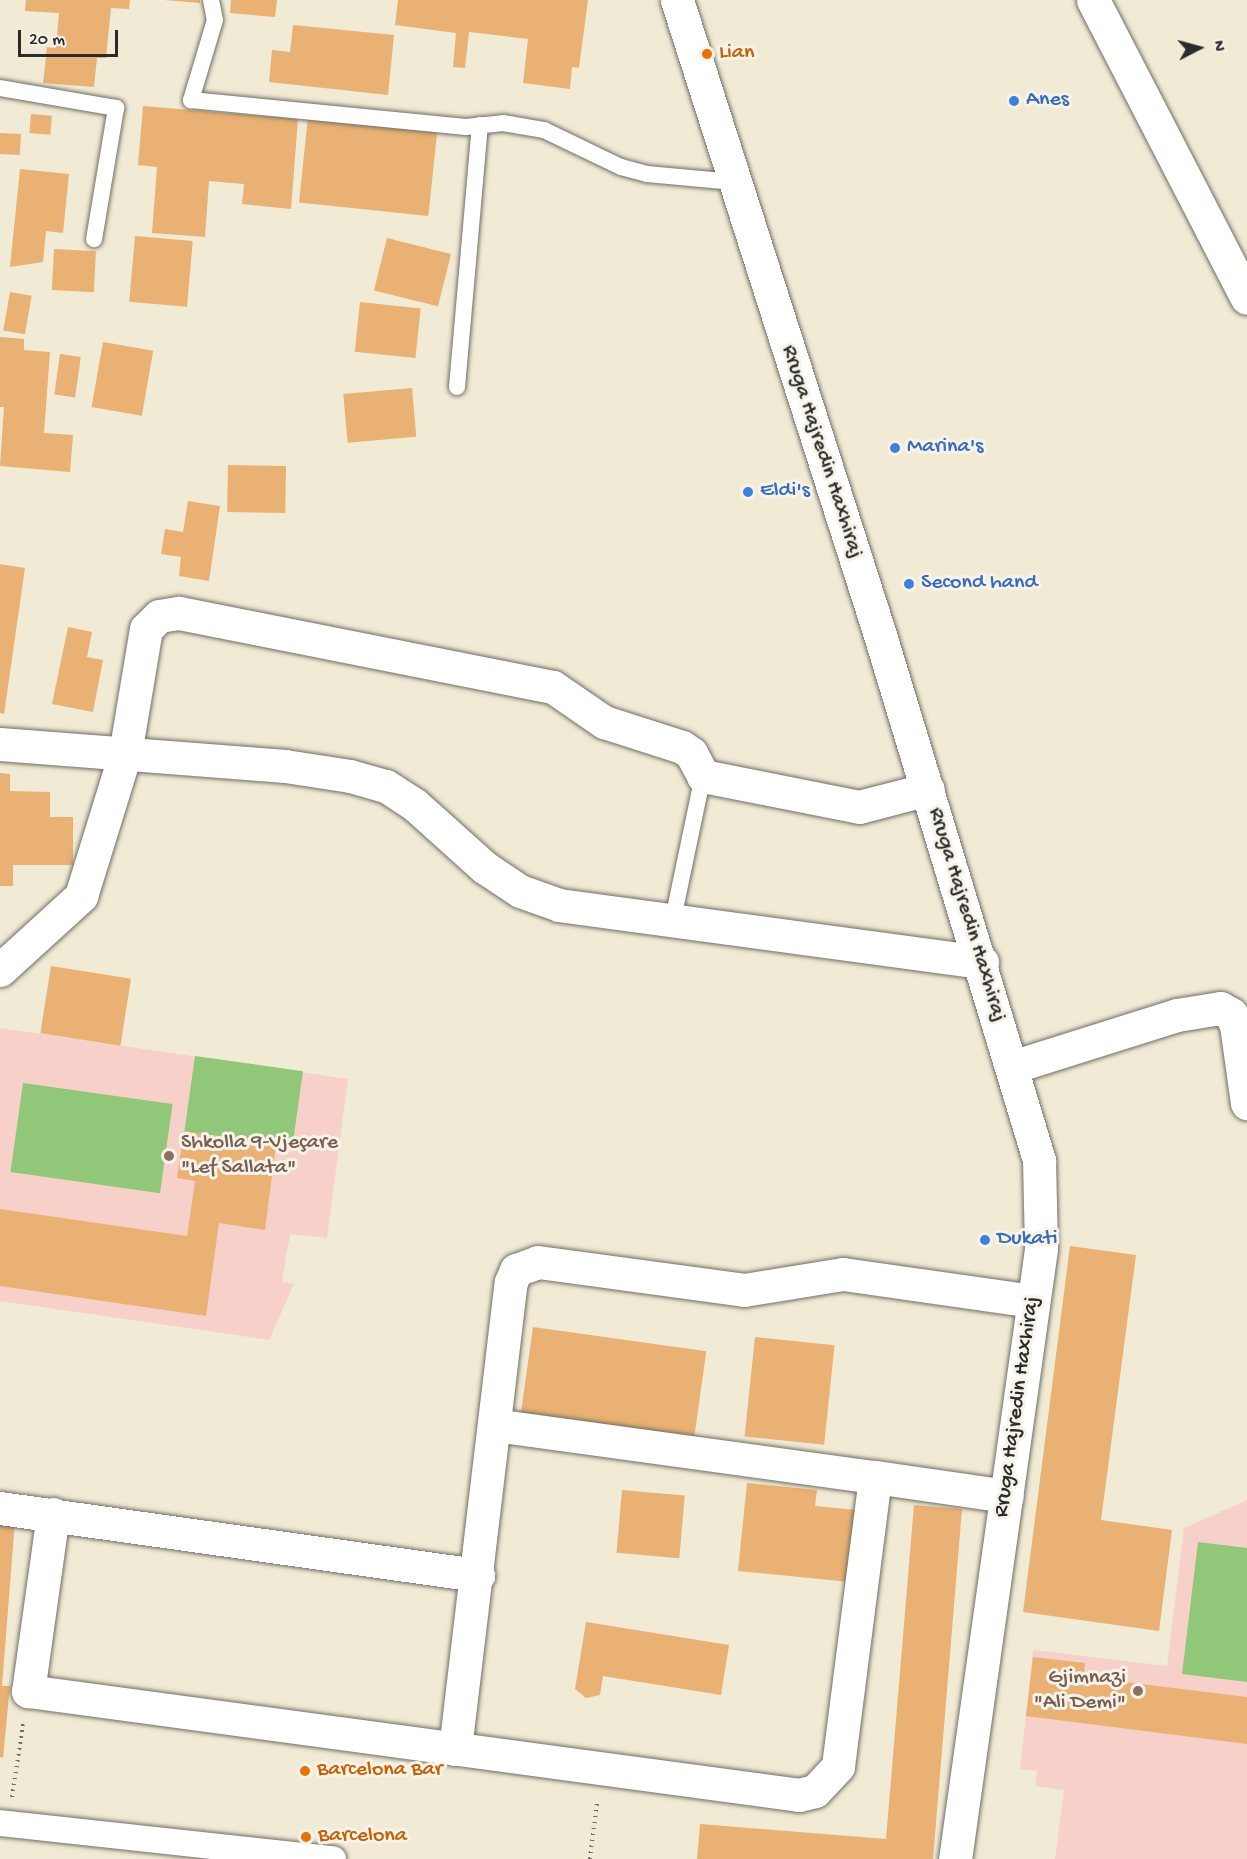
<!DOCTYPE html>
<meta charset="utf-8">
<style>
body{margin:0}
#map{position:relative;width:1247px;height:1859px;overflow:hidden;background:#f1ead5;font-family:"Gochi Hand",sans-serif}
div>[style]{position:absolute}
.built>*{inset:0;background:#f7d1c9}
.green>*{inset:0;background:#90c779;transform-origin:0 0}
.building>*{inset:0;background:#e9b173;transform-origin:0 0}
.path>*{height:4px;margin-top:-2px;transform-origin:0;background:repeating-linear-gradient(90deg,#706e66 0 1.5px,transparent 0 6px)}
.roads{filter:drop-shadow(0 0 2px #706e66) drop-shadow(0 0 2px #706e66)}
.service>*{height:16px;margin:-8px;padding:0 8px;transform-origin:8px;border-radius:8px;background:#fff}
.pedestrian>*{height:26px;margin:-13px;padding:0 13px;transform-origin:13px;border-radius:13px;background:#fff}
.minor>*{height:33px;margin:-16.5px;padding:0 16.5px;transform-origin:16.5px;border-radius:16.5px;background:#fff}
.tertiary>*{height:33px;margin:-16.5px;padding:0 16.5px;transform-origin:16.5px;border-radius:16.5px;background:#fff}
.dots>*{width:16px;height:16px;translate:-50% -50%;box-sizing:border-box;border:3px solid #f7f3e8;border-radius:50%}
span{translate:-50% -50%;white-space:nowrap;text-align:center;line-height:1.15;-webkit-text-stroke:6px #f7f3e8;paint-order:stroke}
.food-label{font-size:22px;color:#c56008}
.left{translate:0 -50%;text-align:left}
.shop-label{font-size:22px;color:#366cbe}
.street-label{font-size:22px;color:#2b2b2b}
.education-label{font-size:22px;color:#785e54}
.right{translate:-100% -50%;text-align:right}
.north{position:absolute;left:1169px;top:18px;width:60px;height:60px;-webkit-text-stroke:4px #f7f3e8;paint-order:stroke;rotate:84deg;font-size:16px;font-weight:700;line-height:24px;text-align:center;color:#2b2b2b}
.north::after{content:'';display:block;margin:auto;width:21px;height:27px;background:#2b2b2b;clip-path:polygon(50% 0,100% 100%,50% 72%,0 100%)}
.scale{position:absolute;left:18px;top:30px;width:100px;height:27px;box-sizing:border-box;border:3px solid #2b2b2b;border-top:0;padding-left:8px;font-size:18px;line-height:21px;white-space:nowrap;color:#2b2b2b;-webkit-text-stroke:4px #f7f3e8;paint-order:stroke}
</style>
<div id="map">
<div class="built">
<div style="clip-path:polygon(0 1028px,348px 1079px,327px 1238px,290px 1234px,282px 1282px,294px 1284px,269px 1340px,0 1301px)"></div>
<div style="clip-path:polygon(1247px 1500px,1247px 1859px,1055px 1859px,1064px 1790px,1035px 1786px,1037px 1771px,1020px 1769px,1033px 1650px,1167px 1666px,1184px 1528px)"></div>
</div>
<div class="green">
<div style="left:195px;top:1056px;width:109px;height:76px;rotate:8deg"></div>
<div style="left:23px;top:1083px;width:151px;height:90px;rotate:8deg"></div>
<div style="clip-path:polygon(1198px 1542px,1247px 1548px,1247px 1682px,1182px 1674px)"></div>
</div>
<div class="building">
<div style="clip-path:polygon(26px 0,130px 0,129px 9px,111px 8px,106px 58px,97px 58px,94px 87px,43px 83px,47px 47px,56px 48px,59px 13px,25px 11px)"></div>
<div style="clip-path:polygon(164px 0,200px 0,200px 3px)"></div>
<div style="clip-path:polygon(231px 0,277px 0,275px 17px,230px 13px)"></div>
<div style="clip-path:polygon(398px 0,588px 0,579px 68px,572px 67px,570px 89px,523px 83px,528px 39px,469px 32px,465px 68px,453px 67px,456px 33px,395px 25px)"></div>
<div style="clip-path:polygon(293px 25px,394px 35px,388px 95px,269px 82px,272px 50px,290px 52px)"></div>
<div style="clip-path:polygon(143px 106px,298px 119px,291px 209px,242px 204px,244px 184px,209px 181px,205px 237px,152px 233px,157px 167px,138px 165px)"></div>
<div style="left:31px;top:114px;width:21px;height:19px;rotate:5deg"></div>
<div style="left:308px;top:117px;width:130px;height:86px;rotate:6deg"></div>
<div style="left:0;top:133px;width:21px;height:21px;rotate:3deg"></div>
<div style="clip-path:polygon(20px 169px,69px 174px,63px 233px,46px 231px,43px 262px,10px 267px)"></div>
<div style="left:135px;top:236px;width:58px;height:66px;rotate:5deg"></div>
<div style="left:387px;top:238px;width:66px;height:54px;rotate:14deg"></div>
<div style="left:54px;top:249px;width:42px;height:41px;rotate:3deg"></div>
<div style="left:10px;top:292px;width:22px;height:39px;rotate:10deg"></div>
<div style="left:360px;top:302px;width:61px;height:50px;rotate:6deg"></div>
<div style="clip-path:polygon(0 337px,24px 339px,24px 350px,50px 352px,44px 433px,73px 435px,70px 472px,0 466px,4px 407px,0 407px)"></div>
<div style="left:103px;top:342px;width:51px;height:66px;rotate:10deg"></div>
<div style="left:60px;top:354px;width:21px;height:41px;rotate:8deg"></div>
<div style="left:412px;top:388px;width:49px;height:69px;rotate:85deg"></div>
<div style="left:228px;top:465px;width:58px;height:47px;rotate:1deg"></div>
<div style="clip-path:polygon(188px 501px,220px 506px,209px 581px,179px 576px,181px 557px,161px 554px,165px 529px,183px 532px)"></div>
<div style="clip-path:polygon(0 564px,25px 568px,4px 714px,0 713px)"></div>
<div style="clip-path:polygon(68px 627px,92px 632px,87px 657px,103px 660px,93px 712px,52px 704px)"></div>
<div style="clip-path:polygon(0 773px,10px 774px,10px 791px,50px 792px,50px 817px,73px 817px,73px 865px,13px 865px,13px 886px,0 886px)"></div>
<div style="left:51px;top:966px;width:81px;height:68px;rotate:9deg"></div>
<div style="clip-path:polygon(184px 1131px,276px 1145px,265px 1230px,219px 1223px,206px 1316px,0 1286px,0 1209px,187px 1236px,195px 1181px,177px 1178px)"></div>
<div style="clip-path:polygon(1070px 1246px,1136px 1255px,1101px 1520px,1172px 1530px,1159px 1631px,1023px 1612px)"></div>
<div style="left:533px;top:1327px;width:175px;height:91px;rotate:8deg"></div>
<div style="left:755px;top:1337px;width:80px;height:100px;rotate:6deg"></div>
<div style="clip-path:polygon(747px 1483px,817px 1490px,815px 1506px,857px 1510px,850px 1582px,738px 1571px)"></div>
<div style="left:622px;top:1490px;width:63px;height:63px;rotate:5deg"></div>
<div style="clip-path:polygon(914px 1505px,962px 1509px,933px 1859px,697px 1859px,700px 1824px,886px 1839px)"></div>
<div style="clip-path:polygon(0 1519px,15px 1521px,2px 1686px,10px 1686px,3px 1758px,0 1757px)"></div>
<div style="clip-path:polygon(586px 1622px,729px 1645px,721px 1695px,603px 1676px,600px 1695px,586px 1698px,575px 1689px)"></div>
<div style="clip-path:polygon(1033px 1657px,1085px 1663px,1084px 1677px,1247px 1697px,1247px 1744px,1026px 1716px)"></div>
</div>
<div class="path">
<div style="left:12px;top:1797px;width:74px;rotate:-81.4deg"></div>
<div style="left:590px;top:1859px;width:57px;rotate:-83deg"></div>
</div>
<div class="roads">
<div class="service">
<div style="left:211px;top:0;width:20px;rotate:79deg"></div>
<div style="left:215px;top:20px;width:84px;rotate:106.7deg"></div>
<div style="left:191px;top:100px;width:276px;rotate:5.6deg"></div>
<div style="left:466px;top:127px;width:37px;rotate:-6deg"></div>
<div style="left:503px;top:123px;width:42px;rotate:9.7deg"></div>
<div style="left:544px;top:130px;width:85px;rotate:25.7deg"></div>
<div style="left:621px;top:167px;width:27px;rotate:15deg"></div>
<div style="left:647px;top:174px;width:87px;rotate:5.3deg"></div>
<div style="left:0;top:88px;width:118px;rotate:9.8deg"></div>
<div style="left:116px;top:108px;width:133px;rotate:99.5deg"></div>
<div style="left:457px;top:387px;width:263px;rotate:-85deg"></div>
<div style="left:673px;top:919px;width:146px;rotate:-78.2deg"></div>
</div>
<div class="pedestrian">
<div style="left:0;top:1823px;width:335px;rotate:6.2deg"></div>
</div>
<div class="minor">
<div style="left:1093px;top:0;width:335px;rotate:62.7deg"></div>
<div style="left:0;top:744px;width:286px;rotate:4.4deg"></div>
<div style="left:285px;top:766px;width:66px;rotate:8.7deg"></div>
<div style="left:350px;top:776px;width:37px;rotate:16deg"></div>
<div style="left:386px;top:786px;width:35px;rotate:33deg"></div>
<div style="left:415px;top:805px;width:93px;rotate:41.9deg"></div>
<div style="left:484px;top:867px;width:43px;rotate:33.7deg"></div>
<div style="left:520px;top:891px;width:41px;rotate:19.7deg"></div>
<div style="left:559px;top:905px;width:427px;rotate:7.7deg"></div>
<div style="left:0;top:970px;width:110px;rotate:-42.4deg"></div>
<div style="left:81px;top:896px;width:149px;rotate:-72.8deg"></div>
<div style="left:125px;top:754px;width:127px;rotate:-80.5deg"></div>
<div style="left:146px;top:629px;width:18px;rotate:-45deg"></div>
<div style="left:159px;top:616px;width:20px;rotate:-9deg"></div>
<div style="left:179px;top:613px;width:381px;rotate:11.2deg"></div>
<div style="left:553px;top:687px;width:62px;rotate:34.5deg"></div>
<div style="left:604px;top:722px;width:82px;rotate:17.8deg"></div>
<div style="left:682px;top:747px;width:11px;rotate:34deg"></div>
<div style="left:691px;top:753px;width:26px;rotate:62deg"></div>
<div style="left:703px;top:776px;width:159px;rotate:11.2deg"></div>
<div style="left:859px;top:807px;width:71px;rotate:-14.6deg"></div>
<div style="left:1012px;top:1067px;width:173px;rotate:-17.5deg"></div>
<div style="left:1177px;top:1015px;width:44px;rotate:-9.2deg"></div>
<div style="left:1220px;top:1008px;width:13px;rotate:29deg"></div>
<div style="left:1231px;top:1014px;width:12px;rotate:66deg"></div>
<div style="left:1236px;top:1025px;width:79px;rotate:82deg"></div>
<div style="left:494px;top:1425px;width:385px;rotate:7.8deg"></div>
<div style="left:0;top:1508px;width:483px;rotate:8deg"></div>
<div style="left:53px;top:1514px;width:179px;rotate:98deg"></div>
<div style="left:28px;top:1691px;width:778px;rotate:7.68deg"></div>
<div style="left:799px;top:1795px;width:16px;rotate:-14deg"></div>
<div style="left:815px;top:1791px;width:34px;rotate:-47deg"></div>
<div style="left:838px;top:1766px;width:291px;rotate:-82.7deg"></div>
<div style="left:875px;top:1477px;width:133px;rotate:8.2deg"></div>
<div style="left:455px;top:1749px;width:470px;rotate:-83.2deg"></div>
<div style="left:511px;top:1282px;width:13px;rotate:-67deg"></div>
<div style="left:516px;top:1270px;width:23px;rotate:-20deg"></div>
<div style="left:538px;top:1262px;width:208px;rotate:7.7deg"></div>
<div style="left:744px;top:1290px;width:100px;rotate:-9.2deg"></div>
<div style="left:843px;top:1274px;width:191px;rotate:8.1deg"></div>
</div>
<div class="tertiary">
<div style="left:677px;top:0;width:667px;rotate:72.27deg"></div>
<div style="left:880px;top:635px;width:549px;rotate:73.15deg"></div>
<div style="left:1039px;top:1160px;width:89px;rotate:88.7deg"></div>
<div style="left:1041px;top:1249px;width:616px;rotate:98.02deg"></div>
</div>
</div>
<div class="dots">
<div style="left:707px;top:54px;background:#e8710a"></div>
<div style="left:1014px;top:101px;background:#3f7fe0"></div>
<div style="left:895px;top:448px;background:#3f7fe0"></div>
<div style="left:748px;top:492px;background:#3f7fe0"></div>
<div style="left:909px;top:584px;background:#3f7fe0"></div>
<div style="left:169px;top:1156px;background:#8d6e63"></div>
<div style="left:985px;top:1240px;background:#3f7fe0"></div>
<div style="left:1138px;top:1691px;background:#8d6e63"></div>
<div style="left:305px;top:1771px;background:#e8710a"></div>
<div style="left:306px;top:1837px;background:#e8710a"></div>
</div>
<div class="food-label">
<span class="left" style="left:719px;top:54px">Lian</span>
<span class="left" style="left:317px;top:1771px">Barcelona Bar</span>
<span class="left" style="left:318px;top:1837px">Barcelona</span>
</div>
<div class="shop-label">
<span class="left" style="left:1026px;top:101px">Anes</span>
<span class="left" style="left:907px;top:448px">Marina's</span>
<span class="left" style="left:760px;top:492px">Eldi's</span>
<span class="left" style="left:921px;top:584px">Second hand</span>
<span class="left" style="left:997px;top:1240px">Dukati</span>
</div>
<div class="street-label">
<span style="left:821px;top:452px;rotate:72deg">Rruga Hajredin Haxhiraj</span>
<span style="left:966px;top:915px;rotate:73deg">Rruga Hajredin Haxhiraj</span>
<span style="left:1018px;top:1407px;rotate:-82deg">Rruga Hajredin Haxhiraj</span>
</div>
<div class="education-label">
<span class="left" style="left:181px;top:1156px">Shkolla 9-Vjeçare<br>"Lef Sallata"</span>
<span class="right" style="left:1126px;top:1691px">Gjimnazi<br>"Ali Demi"</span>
</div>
<div class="north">N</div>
<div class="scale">20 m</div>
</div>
